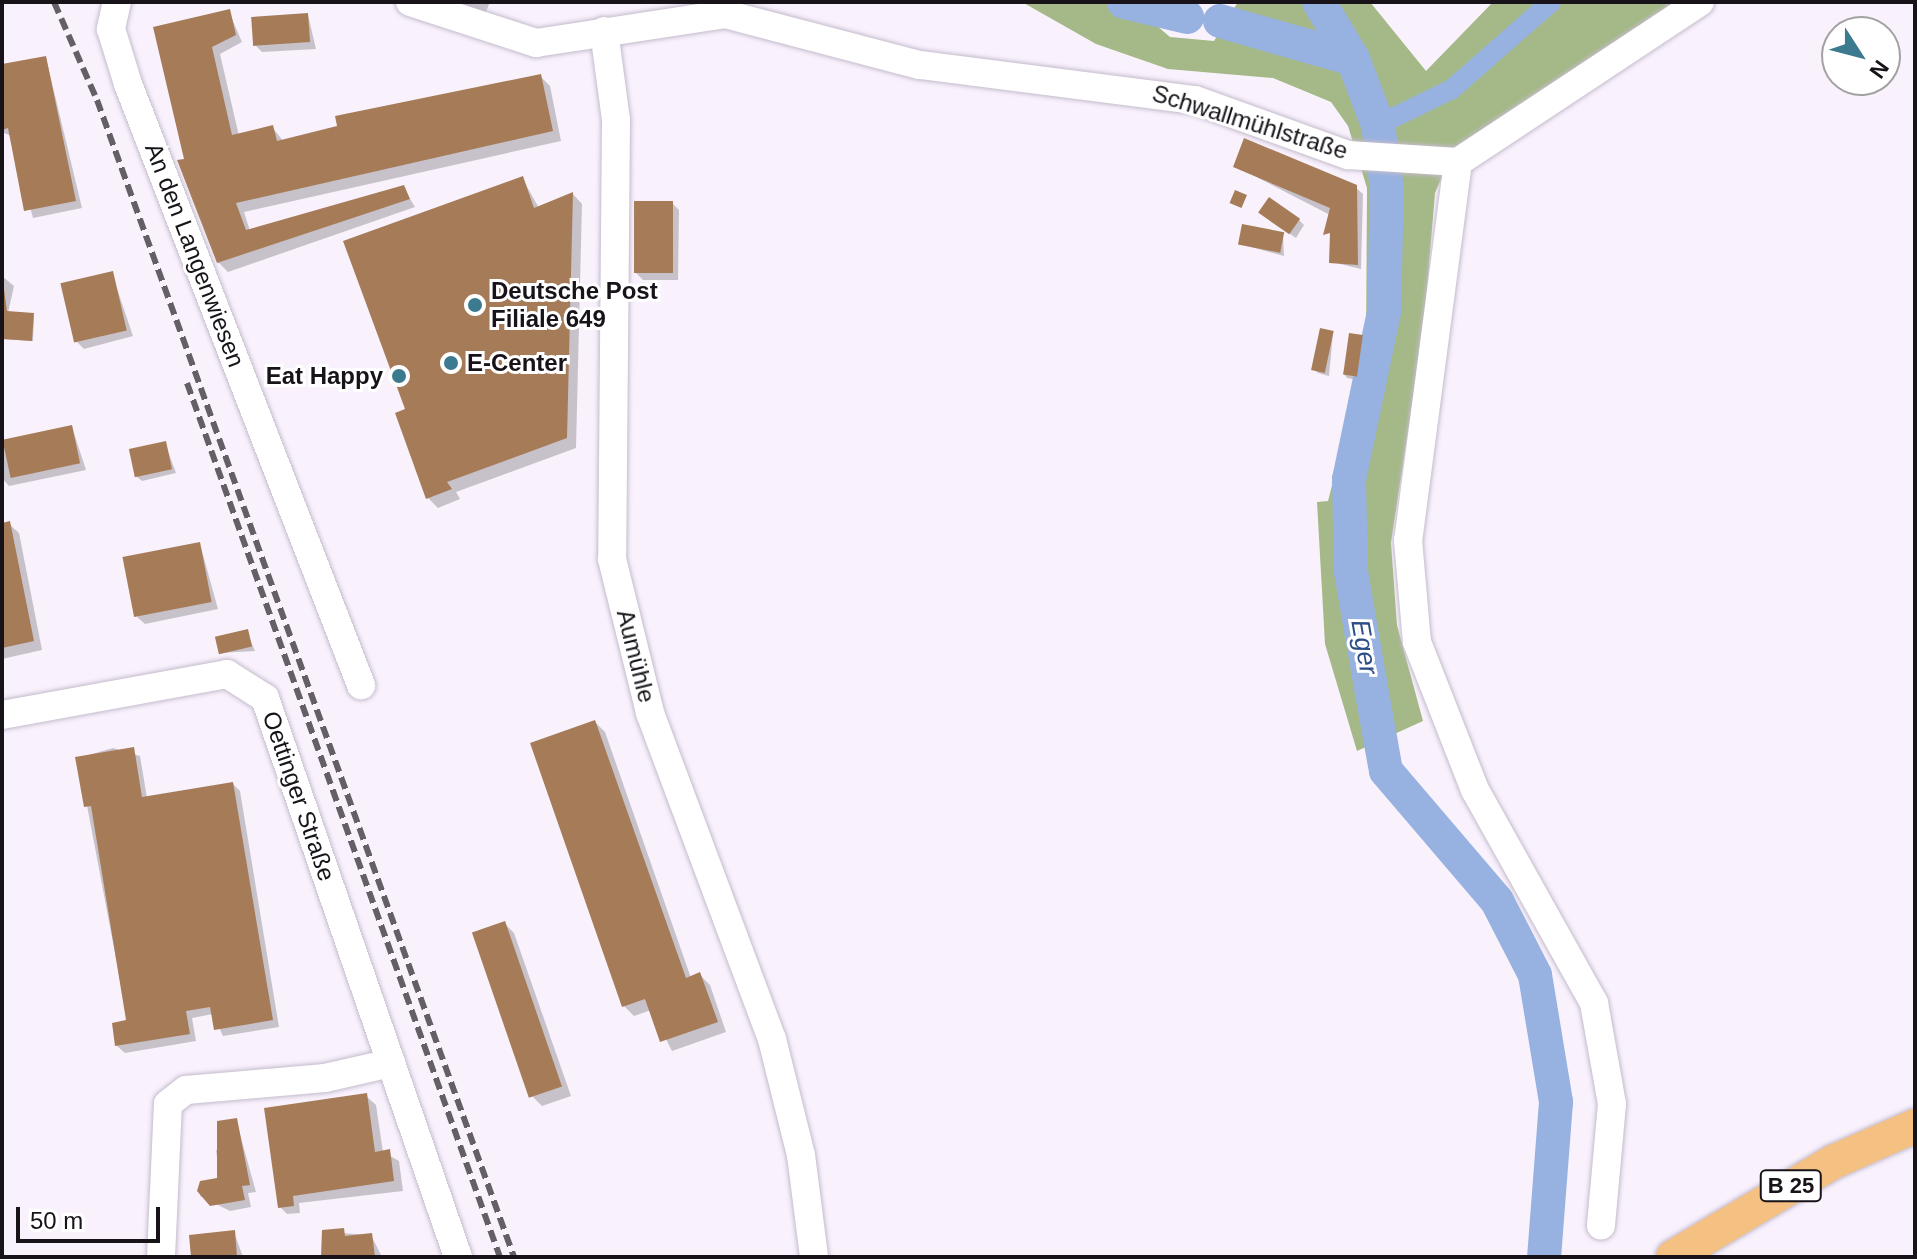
<!DOCTYPE html>
<meta charset="utf-8">
<style>
body{margin:0}
#map{position:relative;width:1917px;height:1259px;overflow:hidden;background:#f9f2fd;font-family:Arial,sans-serif}
div>[style]{position:absolute}
.forest>*{inset:0;background:#a4b987}
.shadow>*{inset:0;background:#0003}
.canal>*{height:20px;margin:-10px;padding:0 10px;transform-origin:10px;border-radius:10px;background:#97b2e0}
.river>*{height:34px;margin:-17px;padding:0 17px;transform-origin:17px;border-radius:17px;background:#97b2e0}
.building>*{inset:0;background:#a67c58;transform-origin:0 0}
.roads{filter:drop-shadow(0 0 2px #c5bbcc) drop-shadow(0 0 2px #c5bbcc)}
.minor>*{height:28px;margin:-14px;padding:0 14px;transform-origin:14px;border-radius:14px;background:#fff}
.major>*{height:34px;margin:-17px;padding:0 17px;transform-origin:17px;border-radius:17px;background:#f5c183}
.rail>*{height:6px;margin-top:-3px;transform-origin:0;background:repeating-linear-gradient(90deg,#645f66 0 12px,transparent 0 18px)}
.dots>*{width:22px;height:22px;translate:-50% -50%;box-sizing:border-box;border:4px solid #fff;border-radius:50%}
span{translate:-50% -50%;white-space:nowrap;text-align:center;line-height:1.15;-webkit-text-stroke:6px #fff;paint-order:stroke}
.shield-label span{padding:2px 6px;background:#fff;border:2px solid;border-radius:6px;-webkit-text-stroke-width:0}
.shield-label{font-size:22px;color:#171319;font-weight:700}
.street-label{font-size:24px;color:#171319}
.poi-label{font-size:24px;color:#171319;font-weight:700}
.left{translate:0 -50%;text-align:left}
.right{translate:-100% -50%;text-align:right}
.water-label{font-size:26px;color:#2c4c86;font-style:italic}
.frame{position:absolute;inset:0;border:4px solid #171319;pointer-events:none}
.north{position:absolute;left:1821px;top:16px;width:80px;height:80px;box-sizing:border-box;background:#fff;border:2px solid #a2a1a3;border-radius:50%;rotate:126deg;font-size:22px;font-weight:700;line-height:32px;text-align:center;color:#171319}
.north::after{content:'';display:block;margin:auto;width:28px;height:36px;background:#3c7a90;clip-path:polygon(50% 0,100% 100%,50% 72%,0 100%)}
.scale{position:absolute;left:16px;top:1207px;width:144px;height:36px;box-sizing:border-box;border:4px solid #171319;border-top:0;padding-left:10px;font-size:24px;line-height:28px;white-space:nowrap;color:#171319;-webkit-text-stroke:6px #fff;paint-order:stroke}
</style>
<div id="map">
<div class="forest">
<div style="clip-path:polygon(1022px 2px,1129px 2px,1170px 37px,1214px 41px,1238px 2px,1370px 2px,1426px 71px,1493px 2px,1689px 2px,1453px 152px,1435px 193px,1424px 326px,1391px 543px,1397px 625px,1423px 721px,1357px 751px,1325px 644px,1317px 502px,1328px 501px,1366px 352px,1367px 188px,1348px 126px,1331px 102px,1273px 78px,1168px 69px,1096px 44px)"></div>
</div>
<div class="shadow">
<div style="clip-path:polygon(458px 2px,490px 2px,485px 14px)"></div>
<div style="clip-path:polygon(229px 12px,242px 42px,220px 54px,239px 136px,272px 127px,284px 142px,540px 76px,550px 86px,561px 141px,244px 212px,250px 231px,403px 187px,415px 207px,228px 272px,218px 262px,186px 161px,156px 29px)"></div>
<div style="clip-path:polygon(308px 15px,316px 49px,262px 52px,255px 45px)"></div>
<div style="clip-path:polygon(46px 58px,82px 208px,33px 218px,11px 136px,2px 132px,2px 66px)"></div>
<div style="clip-path:polygon(1235px 166px,1355px 187px,1363px 194px,1361px 269px,1332px 262px,1332px 216px)"></div>
<div style="clip-path:polygon(522px 178px,539px 208px,573px 194px,582px 204px,576px 448px,456px 492px,460px 499px,438px 508px,428px 498px,408px 410px)"></div>
<div style="clip-path:polygon(672px 203px,679px 210px,678px 280px,643px 280px,636px 273px)"></div>
<div style="clip-path:polygon(1265px 217px,1299px 220px,1304px 225px,1296px 238px)"></div>
<div style="clip-path:polygon(1283px 234px,1284px 256px,1240px 244px)"></div>
<div style="clip-path:polygon(112px 274px,133px 336px,84px 349px,77px 342px)"></div>
<div style="clip-path:polygon(2px 276px,14px 286px,8px 313px,34px 316px,33px 341px,2px 339px)"></div>
<div style="clip-path:polygon(1333px 333px,1329px 376px,1318px 373px,1314px 369px)"></div>
<div style="clip-path:polygon(1362px 337px,1358px 380px,1347px 378px,1343px 373px)"></div>
<div style="clip-path:polygon(72px 427px,86px 470px,9px 486px,2px 478px,2px 441px)"></div>
<div style="clip-path:polygon(165px 443px,176px 473px,142px 481px,137px 477px)"></div>
<div style="clip-path:polygon(9px 524px,19px 533px,42px 650px,2px 659px,2px 525px)"></div>
<div style="clip-path:polygon(200px 544px,218px 609px,145px 624px,137px 617px)"></div>
<div style="clip-path:polygon(247px 632px,255px 651px,220px 653px)"></div>
<div style="clip-path:polygon(595px 722px,605px 732px,691px 978px,700px 975px,710px 985px,726px 1032px,672px 1051px,651px 1010px,634px 1016px,624px 1006px)"></div>
<div style="clip-path:polygon(113px 748px,140px 756px,147px 798px,233px 784px,240px 791px,279px 1027px,223px 1036px,213px 1014px,192px 1018px,196px 1041px,125px 1053px,117px 1046px,128px 1022px,78px 758px)"></div>
<div style="clip-path:polygon(504px 923px,514px 933px,571px 1096px,542px 1106px,532px 1096px)"></div>
<div style="clip-path:polygon(366px 1096px,376px 1105px,383px 1152px,399px 1161px,403px 1191px,299px 1203px,300px 1213px,287px 1214px,280px 1207px)"></div>
<div style="clip-path:polygon(236px 1120px,256px 1192px,248px 1193px,251px 1207px,230px 1211px,200px 1196px,202px 1182px,220px 1179px,216px 1150px,225px 1149px)"></div>
<div style="clip-path:polygon(234px 1232px,243px 1257px,193px 1257px)"></div>
<div style="clip-path:polygon(324px 1232px,371px 1235px,382px 1257px,326px 1257px)"></div>
</div>
<div class="canal">
<div style="left:1378px;top:125px;width:82px;rotate:-25.9deg"></div>
<div style="left:1452px;top:89px;width:132px;rotate:-41.3deg"></div>
</div>
<div class="river">
<div style="left:1124px;top:2px;width:65px;rotate:13.4deg"></div>
<div style="left:1319px;top:2px;width:66px;rotate:59.2deg"></div>
<div style="left:1353px;top:59px;width:71px;rotate:69.3deg"></div>
<div style="left:1378px;top:125px;width:64px;rotate:81.9deg"></div>
<div style="left:1387px;top:188px;width:124px;rotate:91.4deg"></div>
<div style="left:1384px;top:312px;width:171px;rotate:101.8deg"></div>
<div style="left:1349px;top:479px;width:93px;rotate:88.8deg"></div>
<div style="left:1351px;top:572px;width:112px;rotate:80.2deg"></div>
<div style="left:1370px;top:682px;width:90px;rotate:79.8deg"></div>
<div style="left:1386px;top:771px;width:171px;rotate:49.5deg"></div>
<div style="left:1497px;top:901px;width:83px;rotate:62.8deg"></div>
<div style="left:1535px;top:975px;width:129px;rotate:80.6deg"></div>
<div style="left:1556px;top:1102px;width:155px;rotate:94.4deg"></div>
<div style="left:1220px;top:21px;width:138px;rotate:15.9deg"></div>
</div>
<div class="building">
<div style="clip-path:polygon(230px 9px,236px 35px,212px 47px,232px 135px,273px 125px,277px 141px,337px 126px,335px 116px,541px 74px,553px 131px,236px 203px,246px 230px,404px 185px,410px 199px,217px 263px,177px 160px,184px 159px,153px 27px)"></div>
<div style="left:308px;top:13px;width:29px;height:57px;rotate:86deg"></div>
<div style="clip-path:polygon(46px 56px,76px 201px,24px 211px,8px 128px,2px 130px,2px 64px)"></div>
<div style="clip-path:polygon(1244px 138px,1357px 185px,1358px 265px,1329px 263px,1330px 233px,1323px 235px,1330px 208px,1233px 167px)"></div>
<div style="clip-path:polygon(523px 176px,534px 208px,573px 192px,567px 438px,447px 482px,452px 489px,426px 499px,395px 413px,405px 409px,343px 241px)"></div>
<div style="left:1235px;top:190px;width:13px;height:14px;rotate:23deg"></div>
<div style="left:1269px;top:197px;width:38px;height:19px;rotate:35deg"></div>
<div style="left:634px;top:201px;width:39px;height:72px"></div>
<div style="left:1242px;top:224px;width:43px;height:21px;rotate:11deg"></div>
<div style="left:113px;top:271px;width:61px;height:54px;rotate:77deg"></div>
<div style="clip-path:polygon(2px 274px,7px 311px,34px 313px,32px 341px,2px 339px)"></div>
<div style="left:1320px;top:328px;width:14px;height:43px;rotate:12deg"></div>
<div style="left:1349px;top:333px;width:14px;height:42px;rotate:8deg"></div>
<div style="left:72px;top:425px;width:39px;height:71px;rotate:78deg"></div>
<div style="left:166px;top:441px;width:29px;height:38px;rotate:78deg"></div>
<div style="clip-path:polygon(10px 521px,34px 641px,2px 648px,2px 523px)"></div>
<div style="left:200px;top:542px;width:61px;height:79px;rotate:79deg"></div>
<div style="left:248px;top:629px;width:18px;height:34px;rotate:77deg"></div>
<div style="clip-path:polygon(595px 720px,686px 978px,700px 972px,718px 1022px,660px 1042px,645px 999px,622px 1007px,530px 743px)"></div>
<div style="clip-path:polygon(134px 747px,142px 797px,233px 782px,273px 1020px,214px 1030px,210px 1007px,186px 1011px,190px 1034px,115px 1046px,112px 1023px,126px 1020px,91px 806px,84px 807px,75px 757px)"></div>
<div style="left:505px;top:921px;width:175px;height:35px;rotate:71deg"></div>
<div style="clip-path:polygon(367px 1093px,375px 1152px,390px 1149px,394px 1181px,293px 1196px,294px 1206px,278px 1208px,264px 1108px)"></div>
<div style="clip-path:polygon(237px 1118px,250px 1185px,242px 1186px,245px 1200px,210px 1206px,197px 1191px,200px 1181px,217px 1178px,217px 1121px)"></div>
<div style="clip-path:polygon(344px 1228px,345px 1236px,372px 1233px,375px 1257px,321px 1257px,322px 1230px)"></div>
<div style="clip-path:polygon(235px 1230px,237px 1257px,191px 1257px,189px 1235px)"></div>
</div>
<div class="roads">
<div class="minor">
<div style="left:117px;top:2px;width:28px;rotate:103deg"></div>
<div style="left:111px;top:29px;width:58px;rotate:72.8deg"></div>
<div style="left:128px;top:84px;width:645px;rotate:68.81deg"></div>
<div style="left:410px;top:2px;width:133px;rotate:18deg"></div>
<div style="left:536px;top:43px;width:191px;rotate:-8.7deg"></div>
<div style="left:725px;top:14px;width:202px;rotate:14.7deg"></div>
<div style="left:920px;top:65px;width:277px;rotate:7.3deg"></div>
<div style="left:1195px;top:100px;width:163px;rotate:19.8deg"></div>
<div style="left:1348px;top:155px;width:110px;rotate:3.6deg"></div>
<div style="left:1458px;top:162px;width:290px;rotate:-33.5deg"></div>
<div style="left:604px;top:31px;width:90px;rotate:82.3deg"></div>
<div style="left:616px;top:120px;width:439px;rotate:90.5deg"></div>
<div style="left:612px;top:559px;width:159px;rotate:76.1deg"></div>
<div style="left:650px;top:713px;width:348px;rotate:69.5deg"></div>
<div style="left:772px;top:1039px;width:120px;rotate:76deg"></div>
<div style="left:801px;top:1155px;width:103px;rotate:82.7deg"></div>
<div style="left:1458px;top:162px;width:381px;rotate:97.5deg"></div>
<div style="left:1408px;top:540px;width:102px;rotate:85deg"></div>
<div style="left:1417px;top:642px;width:159px;rotate:68.6deg"></div>
<div style="left:1475px;top:790px;width:244px;rotate:60.8deg"></div>
<div style="left:1594px;top:1003px;width:103px;rotate:79.9deg"></div>
<div style="left:1612px;top:1104px;width:122px;rotate:95.2deg"></div>
<div style="left:2px;top:715px;width:229px;rotate:-10.3deg"></div>
<div style="left:227px;top:674px;width:45px;rotate:32.3deg"></div>
<div style="left:265px;top:698px;width:591px;rotate:70.95deg"></div>
<div style="left:161px;top:1257px;width:153px;rotate:-87.4deg"></div>
<div style="left:168px;top:1104px;width:23px;rotate:-38deg"></div>
<div style="left:186px;top:1090px;width:140px;rotate:-4.9deg"></div>
<div style="left:325px;top:1078px;width:68px;rotate:-12.8deg"></div>
</div>
<div class="major">
<div style="left:1673px;top:1257px;width:186px;rotate:-30.7deg"></div>
<div style="left:1833px;top:1162px;width:90px;rotate:-23.7deg"></div>
</div>
</div>
<div class="rail">
<div style="left:54px;top:2px;width:107px;rotate:66.3deg"></div>
<div style="left:97px;top:100px;width:1230px;rotate:70.18deg"></div>
<div style="left:187px;top:383px;width:928px;rotate:70.3deg"></div>
</div>
<div class="dots">
<div style="left:475px;top:305px;background:#3c7a90"></div>
<div style="left:451px;top:363px;background:#3c7a90"></div>
<div style="left:399px;top:376px;background:#3c7a90"></div>
</div>
<div class="shield-label">
<span style="left:1791px;top:1186px">B 25</span>
</div>
<div class="street-label">
<span style="left:1250px;top:122px;rotate:17deg">Schwallmühlstraße</span>
<span style="left:195px;top:255px;rotate:69deg">An den Langenwiesen</span>
<span style="left:636px;top:656px;rotate:76deg">Aumühle</span>
<span style="left:299px;top:796px;rotate:71deg">Oettinger Straße</span>
</div>
<div class="poi-label">
<span class="left" style="left:491px;top:305px">Deutsche Post<br>Filiale 649</span>
<span class="left" style="left:467px;top:363px">E-Center</span>
<span class="right" style="left:383px;top:376px">Eat Happy</span>
</div>
<div class="water-label">
<span style="left:1364px;top:647px;rotate:80deg">Eger</span>
</div>
<div class="frame"></div>
<div class="north">N</div>
<div class="scale">50 m</div>
</div>
